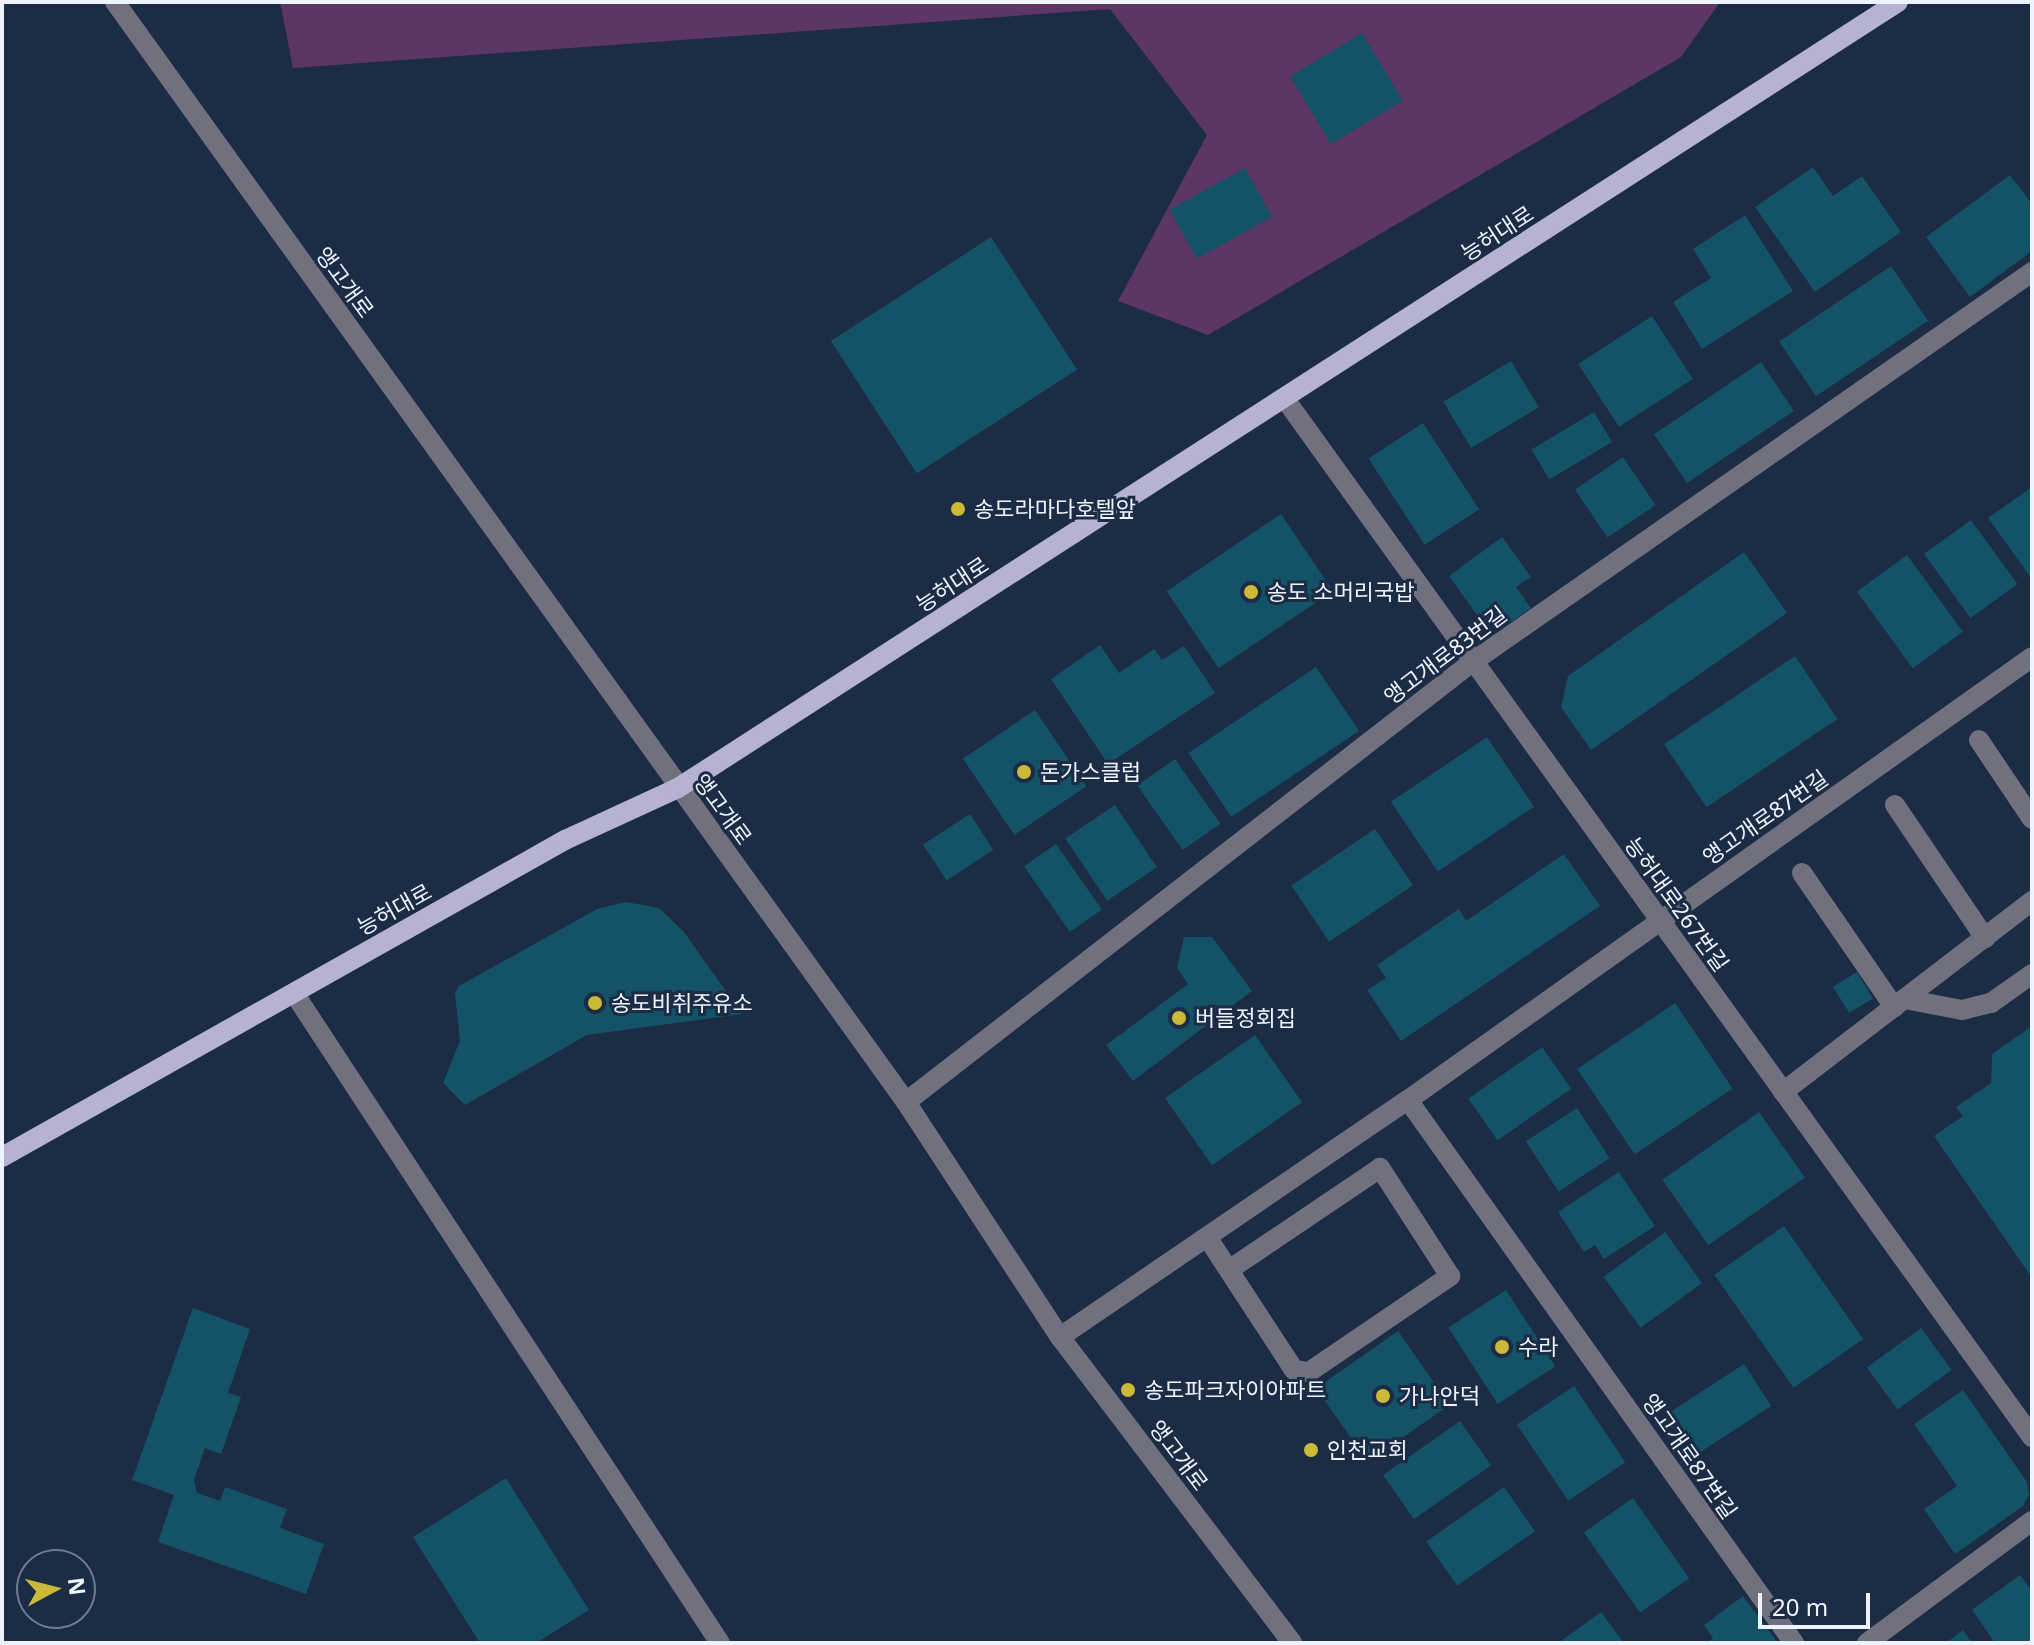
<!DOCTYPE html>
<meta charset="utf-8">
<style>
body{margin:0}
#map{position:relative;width:2034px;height:1645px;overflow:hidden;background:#1b2c44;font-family:"Noto Sans","Noto Sans KR",sans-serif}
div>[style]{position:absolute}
.green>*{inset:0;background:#5c3765}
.building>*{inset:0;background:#135267;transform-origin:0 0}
.minor>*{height:20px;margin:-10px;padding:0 10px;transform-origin:10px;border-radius:10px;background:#70707e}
.major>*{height:20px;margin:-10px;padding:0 10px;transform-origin:10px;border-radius:10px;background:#b5b3d1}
.dots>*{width:22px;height:22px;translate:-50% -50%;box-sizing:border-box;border:4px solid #1b2c44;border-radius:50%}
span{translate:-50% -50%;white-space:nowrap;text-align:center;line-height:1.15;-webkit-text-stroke:6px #1b2c44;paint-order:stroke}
.street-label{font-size:22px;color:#edf4fe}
.poi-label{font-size:22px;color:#edf4fe}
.left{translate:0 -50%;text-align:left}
.frame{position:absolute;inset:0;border:4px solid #edf4fe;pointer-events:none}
.north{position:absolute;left:16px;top:1549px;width:80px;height:80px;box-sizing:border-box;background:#1b2c44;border:2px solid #6f7c8e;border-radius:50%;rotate:83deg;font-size:22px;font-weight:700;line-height:32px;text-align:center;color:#edf4fe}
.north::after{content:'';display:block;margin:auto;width:28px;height:36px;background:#ccb939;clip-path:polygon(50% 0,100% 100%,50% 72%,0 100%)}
.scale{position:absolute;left:1758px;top:1593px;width:112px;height:36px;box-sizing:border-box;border:4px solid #edf4fe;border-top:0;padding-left:10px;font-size:24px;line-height:28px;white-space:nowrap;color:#edf4fe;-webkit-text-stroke:6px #1b2c44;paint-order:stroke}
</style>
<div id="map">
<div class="green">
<div style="clip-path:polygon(280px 2px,1720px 2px,1681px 57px,1208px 335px,1118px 301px,1207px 135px,1110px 9px,293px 68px)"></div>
</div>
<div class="building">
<div style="left:1362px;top:33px;width:79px;height:84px;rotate:59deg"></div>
<div style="clip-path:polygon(1813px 167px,1833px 196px,1862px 176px,1901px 232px,1815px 292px,1755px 207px)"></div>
<div style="left:1245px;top:168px;width:56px;height:86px;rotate:61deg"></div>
<div style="clip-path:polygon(2010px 175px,2032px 204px,2032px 251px,1970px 297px,1926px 237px)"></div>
<div style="clip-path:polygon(1745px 215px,1793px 291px,1702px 349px,1673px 302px,1711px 278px,1693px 249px)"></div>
<div style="left:991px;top:237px;width:158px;height:191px;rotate:57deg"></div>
<div style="left:1891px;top:266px;width:66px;height:135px;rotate:56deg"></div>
<div style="left:1652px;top:316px;width:75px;height:88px;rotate:57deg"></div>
<div style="left:1511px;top:361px;width:54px;height:79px;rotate:59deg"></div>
<div style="left:1761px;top:362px;width:59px;height:129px;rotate:56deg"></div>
<div style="left:1594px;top:412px;width:35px;height:73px;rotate:59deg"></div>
<div style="left:1423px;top:423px;width:103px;height:65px;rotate:57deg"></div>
<div style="left:1623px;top:457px;width:58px;height:58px;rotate:56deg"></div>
<div style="clip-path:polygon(2032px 487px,2032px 579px,1988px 518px)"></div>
<div style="left:1281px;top:514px;width:93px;height:138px;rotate:56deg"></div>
<div style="left:1971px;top:520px;width:79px;height:58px;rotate:54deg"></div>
<div style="clip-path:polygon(1502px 537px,1531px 577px,1516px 587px,1531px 608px,1511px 622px,1482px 622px,1449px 576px)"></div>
<div style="clip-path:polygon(1744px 552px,1787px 613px,1591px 750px,1561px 707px,1568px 676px)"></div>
<div style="left:1907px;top:555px;width:95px;height:62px;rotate:54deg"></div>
<div style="clip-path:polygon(1100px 645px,1119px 673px,1154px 649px,1162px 660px,1184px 646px,1215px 693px,1108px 764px,1051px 679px)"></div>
<div style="left:1795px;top:656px;width:76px;height:158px;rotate:56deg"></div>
<div style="left:1316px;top:667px;width:77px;height:154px;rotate:56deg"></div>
<div style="left:1035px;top:710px;width:92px;height:87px;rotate:56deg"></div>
<div style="left:1487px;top:737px;width:84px;height:116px;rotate:56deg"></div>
<div style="left:1175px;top:759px;width:79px;height:46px;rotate:55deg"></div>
<div style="left:1115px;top:805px;width:75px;height:60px;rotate:56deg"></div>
<div style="left:970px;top:814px;width:43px;height:56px;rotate:57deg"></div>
<div style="left:1375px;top:829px;width:68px;height:101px;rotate:56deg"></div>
<div style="left:1056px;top:844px;width:80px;height:39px;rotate:55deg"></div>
<div style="clip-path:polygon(1564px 854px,1600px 906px,1401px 1041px,1367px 990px,1386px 978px,1377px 965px,1459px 909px,1466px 921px)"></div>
<div style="clip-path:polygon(626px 902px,659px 908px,684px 932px,742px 1014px,587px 1035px,465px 1105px,443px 1083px,460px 1041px,455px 993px,459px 986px,597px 909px)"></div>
<div style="clip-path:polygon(1184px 937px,1212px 937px,1252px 991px,1133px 1081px,1106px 1045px,1188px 984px,1177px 968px)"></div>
<div style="left:1857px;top:972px;width:31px;height:28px;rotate:59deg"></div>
<div style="left:1675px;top:1003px;width:103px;height:118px;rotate:56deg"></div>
<div style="clip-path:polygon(2032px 1026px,2032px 1278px,1934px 1136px,1963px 1116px,1956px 1107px,1991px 1083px,1992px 1054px)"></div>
<div style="left:1255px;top:1035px;width:82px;height:110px;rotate:55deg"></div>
<div style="left:1542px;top:1047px;width:51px;height:90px;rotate:55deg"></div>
<div style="left:1577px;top:1108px;width:60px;height:61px;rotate:57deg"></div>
<div style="left:1759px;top:1112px;width:80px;height:118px;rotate:55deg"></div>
<div style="clip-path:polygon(1619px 1172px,1655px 1226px,1604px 1259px,1595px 1245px,1584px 1252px,1558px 1212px)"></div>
<div style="left:1784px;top:1226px;width:138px;height:85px;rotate:55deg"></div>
<div style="left:1665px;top:1232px;width:63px;height:76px;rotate:54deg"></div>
<div style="left:1506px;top:1290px;width:91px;height:69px;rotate:57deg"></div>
<div style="clip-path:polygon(193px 1308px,250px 1329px,228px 1393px,241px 1397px,221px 1454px,205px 1448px,194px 1480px,197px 1493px,220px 1501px,225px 1487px,287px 1509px,280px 1528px,324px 1544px,306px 1594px,158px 1542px,174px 1495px,132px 1480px)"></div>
<div style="left:1921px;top:1328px;width:52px;height:67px;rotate:54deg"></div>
<div style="left:1398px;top:1331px;width:90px;height:100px;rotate:55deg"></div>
<div style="left:1744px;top:1364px;width:50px;height:94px;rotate:57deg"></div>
<div style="left:1574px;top:1386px;width:92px;height:69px;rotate:56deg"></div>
<div style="clip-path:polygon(1963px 1390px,2027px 1482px,2029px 1495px,2023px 1506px,1955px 1554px,1924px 1509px,1957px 1486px,1914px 1424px)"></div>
<div style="left:1460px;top:1421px;width:54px;height:94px;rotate:55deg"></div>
<div style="clip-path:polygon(506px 1478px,589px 1610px,536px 1643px,480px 1643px,413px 1537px)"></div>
<div style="left:1504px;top:1487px;width:54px;height:95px;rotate:55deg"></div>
<div style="left:1633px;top:1498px;width:98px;height:60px;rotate:55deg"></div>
<div style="clip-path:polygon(2020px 1575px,2032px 1591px,2032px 1643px,1995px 1643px,1972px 1610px)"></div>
<div style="clip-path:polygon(1743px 1596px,1778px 1643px,1707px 1643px,1713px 1638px,1704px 1625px)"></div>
<div style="clip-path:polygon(1601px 1612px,1624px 1643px,1558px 1643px)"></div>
<div style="clip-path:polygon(1963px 1630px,1972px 1643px,1946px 1643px)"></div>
</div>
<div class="minor">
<div style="left:115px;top:2px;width:1355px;rotate:54.28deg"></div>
<div style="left:906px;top:1102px;width:281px;rotate:56.8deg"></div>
<div style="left:1060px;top:1337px;width:384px;rotate:52.8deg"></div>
<div style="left:1285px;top:399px;width:1279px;rotate:54.26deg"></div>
<div style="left:1979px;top:740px;width:95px;rotate:56.1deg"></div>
<div style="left:1895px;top:805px;width:161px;rotate:55.9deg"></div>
<div style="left:1802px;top:873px;width:163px;rotate:55.5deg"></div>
<div style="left:294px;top:993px;width:777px;rotate:56.76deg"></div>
<div style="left:1905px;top:999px;width:58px;rotate:10.9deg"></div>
<div style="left:1962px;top:1010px;width:30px;rotate:-14deg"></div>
<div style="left:1991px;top:1003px;width:50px;rotate:-35.3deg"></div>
<div style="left:1783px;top:1092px;width:314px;rotate:-37.5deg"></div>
<div style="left:1408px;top:1100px;width:666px;rotate:54.59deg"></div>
<div style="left:906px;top:1102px;width:716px;rotate:-37.85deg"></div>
<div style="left:1471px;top:663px;width:684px;rotate:-34.88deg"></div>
<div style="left:1209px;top:1240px;width:155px;rotate:56.8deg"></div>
<div style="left:1294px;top:1370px;width:15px;rotate:8deg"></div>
<div style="left:1309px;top:1372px;width:171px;rotate:-34.2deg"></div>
<div style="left:1450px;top:1276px;width:129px;rotate:-122.9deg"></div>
<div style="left:1380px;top:1168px;width:182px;rotate:146deg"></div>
<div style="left:1060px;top:1337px;width:421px;rotate:-34.3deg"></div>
<div style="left:1408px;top:1100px;width:765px;rotate:-35.37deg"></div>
<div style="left:1867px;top:1643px;width:205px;rotate:-36.5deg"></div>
</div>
<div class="major">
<div style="left:2px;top:1157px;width:646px;rotate:-29.38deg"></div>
<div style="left:565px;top:840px;width:124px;rotate:-24.7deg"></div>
<div style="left:678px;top:788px;width:1451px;rotate:-32.79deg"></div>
</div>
<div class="dots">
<div style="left:958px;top:509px;background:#ccb939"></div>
<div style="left:1251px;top:592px;background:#ccb939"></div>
<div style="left:1024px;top:772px;background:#ccb939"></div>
<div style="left:595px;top:1003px;background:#ccb939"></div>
<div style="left:1179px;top:1018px;background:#ccb939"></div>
<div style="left:1502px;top:1347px;background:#ccb939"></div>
<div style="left:1128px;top:1390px;background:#ccb939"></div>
<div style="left:1383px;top:1396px;background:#ccb939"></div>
<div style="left:1311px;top:1450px;background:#ccb939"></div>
</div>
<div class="street-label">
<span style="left:1497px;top:233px;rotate:-33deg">능허대로</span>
<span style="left:345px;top:282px;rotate:54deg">앵고개로</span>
<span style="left:952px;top:584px;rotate:-33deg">능허대로</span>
<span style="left:1445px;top:655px;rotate:-37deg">앵고개로83번길</span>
<span style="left:723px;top:809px;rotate:54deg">앵고개로</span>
<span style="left:1765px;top:817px;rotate:-35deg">앵고개로87번길</span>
<span style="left:1677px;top:904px;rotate:54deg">능허대로267번길</span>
<span style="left:394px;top:909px;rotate:-29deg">능허대로</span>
<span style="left:1179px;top:1455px;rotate:53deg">앵고개로</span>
<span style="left:1690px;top:1456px;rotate:55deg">앵고개로87번길</span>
</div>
<div class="poi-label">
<span class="left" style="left:974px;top:509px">송도라마다호텔앞</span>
<span class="left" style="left:1267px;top:592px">송도 소머리국밥</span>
<span class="left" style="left:1040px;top:772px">돈가스클럽</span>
<span class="left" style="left:611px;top:1003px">송도비취주유소</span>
<span class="left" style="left:1195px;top:1018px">버들정회집</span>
<span class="left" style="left:1518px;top:1347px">수라</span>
<span class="left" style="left:1144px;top:1390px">송도파크자이아파트</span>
<span class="left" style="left:1399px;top:1396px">가나안덕</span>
<span class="left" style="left:1327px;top:1450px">인천교회</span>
</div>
<div class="frame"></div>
<div class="north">N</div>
<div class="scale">20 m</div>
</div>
